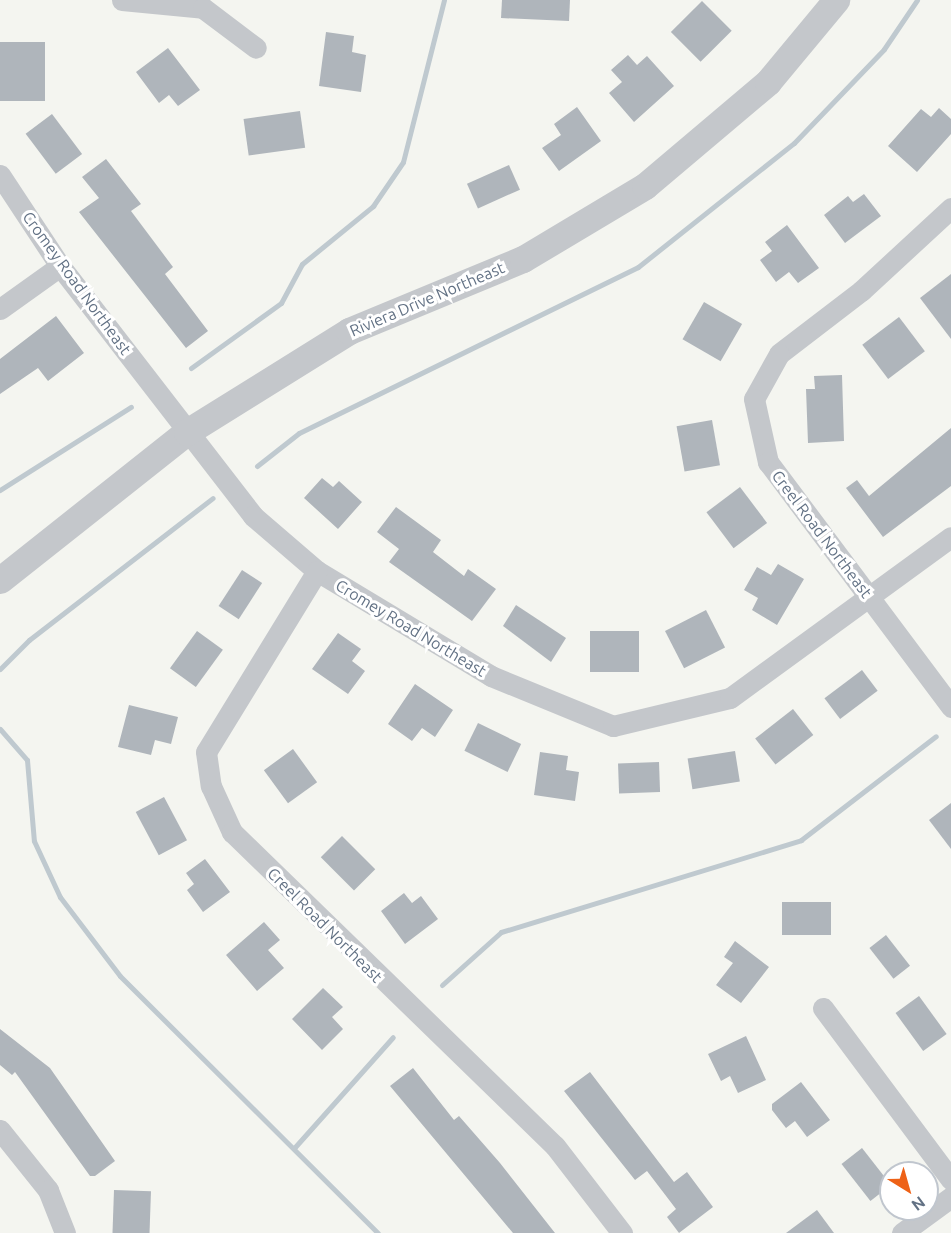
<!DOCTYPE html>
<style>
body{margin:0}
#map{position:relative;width:951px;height:1233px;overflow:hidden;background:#f4f5f0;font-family:Ubuntu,sans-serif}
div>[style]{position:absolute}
.stream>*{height:5px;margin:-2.5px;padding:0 2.5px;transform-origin:2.5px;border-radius:2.5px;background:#bfc9cf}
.building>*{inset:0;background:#afb5bb;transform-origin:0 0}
.minor>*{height:21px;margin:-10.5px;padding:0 10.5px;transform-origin:10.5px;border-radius:10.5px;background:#c4c7cb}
.tertiary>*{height:27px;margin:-13.5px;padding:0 13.5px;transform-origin:13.5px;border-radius:13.5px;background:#c4c7cb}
span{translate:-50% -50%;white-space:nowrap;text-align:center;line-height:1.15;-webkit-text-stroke:6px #fff;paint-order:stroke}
.street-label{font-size:16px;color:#627184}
.north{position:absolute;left:879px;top:1161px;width:60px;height:60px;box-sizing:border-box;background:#fff;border:2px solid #c0c6ce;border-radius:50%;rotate:143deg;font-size:16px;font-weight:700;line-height:24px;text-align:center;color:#627184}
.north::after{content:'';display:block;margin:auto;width:21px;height:27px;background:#ee6217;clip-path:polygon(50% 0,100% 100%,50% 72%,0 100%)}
</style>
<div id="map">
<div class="stream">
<div style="left:191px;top:368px;width:111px;rotate:-35.8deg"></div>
<div style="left:281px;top:303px;width:44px;rotate:-61.7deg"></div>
<div style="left:302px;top:264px;width:92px;rotate:-39.2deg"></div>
<div style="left:373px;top:206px;width:53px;rotate:-55.7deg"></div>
<div style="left:403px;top:162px;width:167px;rotate:-75.8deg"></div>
<div style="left:257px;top:466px;width:53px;rotate:-38.2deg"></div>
<div style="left:299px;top:433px;width:377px;rotate:-26.1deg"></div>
<div style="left:638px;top:267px;width:199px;rotate:-38.5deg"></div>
<div style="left:794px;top:143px;width:130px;rotate:-46.2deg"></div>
<div style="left:884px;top:49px;width:59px;rotate:-56deg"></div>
<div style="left:0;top:490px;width:155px;rotate:-32.4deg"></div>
<div style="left:0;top:669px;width:41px;rotate:-45deg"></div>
<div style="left:29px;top:640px;width:232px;rotate:-37.7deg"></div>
<div style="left:0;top:729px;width:41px;rotate:48.9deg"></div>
<div style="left:27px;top:760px;width:81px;rotate:85.1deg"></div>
<div style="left:34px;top:841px;width:62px;rotate:65.1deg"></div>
<div style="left:60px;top:897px;width:99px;rotate:52.8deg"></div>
<div style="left:120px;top:976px;width:364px;rotate:44.9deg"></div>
<div style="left:442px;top:985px;width:79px;rotate:-41.9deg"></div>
<div style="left:501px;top:932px;width:314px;rotate:-17deg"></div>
<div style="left:801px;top:840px;width:170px;rotate:-37.6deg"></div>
<div style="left:295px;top:1147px;width:147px;rotate:-48.3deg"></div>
</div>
<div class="building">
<div style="clip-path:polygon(502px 0,570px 0,569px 21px,501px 18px)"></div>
<div style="left:702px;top:1px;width:42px;height:44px;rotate:45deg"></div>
<div style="clip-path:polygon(326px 32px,354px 36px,352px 52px,366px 55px,361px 92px,319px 86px)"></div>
<div style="left:0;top:42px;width:45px;height:59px"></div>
<div style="clip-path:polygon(168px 48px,200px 90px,178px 106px,169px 95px,159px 103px,136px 72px)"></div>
<div style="clip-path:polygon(628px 55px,637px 65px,647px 56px,674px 86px,634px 122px,609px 93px,622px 82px,611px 70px)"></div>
<div style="clip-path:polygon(577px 107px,601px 141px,559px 171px,542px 148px,561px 135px,554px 124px)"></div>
<div style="clip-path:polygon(939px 108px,951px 119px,951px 134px,917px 172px,888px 146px,921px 109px,931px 117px)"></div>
<div style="left:300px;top:111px;width:37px;height:57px;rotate:82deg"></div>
<div style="left:52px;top:114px;width:50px;height:33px;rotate:53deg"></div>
<div style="clip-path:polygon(106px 159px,141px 204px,131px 211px,173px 267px,165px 274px,208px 331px,186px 348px,79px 212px,99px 198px,82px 177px)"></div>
<div style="left:509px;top:165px;width:27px;height:46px;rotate:66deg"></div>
<div style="clip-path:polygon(864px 194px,881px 216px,845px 243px,824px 215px,848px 196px,853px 202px)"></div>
<div style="clip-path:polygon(787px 225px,819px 268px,798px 283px,789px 272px,776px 282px,760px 260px,772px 251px,765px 242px)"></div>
<div style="clip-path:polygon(951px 274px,951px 339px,920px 298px)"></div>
<div style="left:704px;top:302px;width:44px;height:43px;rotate:30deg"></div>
<div style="clip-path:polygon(56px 316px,84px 353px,48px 381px,38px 368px,0 394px,0 359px)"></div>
<div style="left:899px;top:317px;width:43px;height:46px;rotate:53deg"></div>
<div style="clip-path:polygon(842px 375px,844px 441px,808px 443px,806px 389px,815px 389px,814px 376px)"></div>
<div style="left:712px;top:420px;width:46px;height:36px;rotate:80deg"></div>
<div style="clip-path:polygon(951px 428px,951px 486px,883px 537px,846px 488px,857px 480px,869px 496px)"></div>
<div style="clip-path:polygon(322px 478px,333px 487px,339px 481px,362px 502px,338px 529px,304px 498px)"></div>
<div style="left:740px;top:487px;width:45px;height:42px;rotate:53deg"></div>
<div style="clip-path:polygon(396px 507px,441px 540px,433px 552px,464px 576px,468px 569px,496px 589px,472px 621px,389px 562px,399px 549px,377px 532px)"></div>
<div style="clip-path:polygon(778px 564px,804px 579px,777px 625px,752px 610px,758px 598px,744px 590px,757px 567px,771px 575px)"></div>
<div style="left:242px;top:570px;width:24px;height:43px;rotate:33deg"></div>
<div style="clip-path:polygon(516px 605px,566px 638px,551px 662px,503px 626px)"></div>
<div style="left:706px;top:610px;width:42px;height:46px;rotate:63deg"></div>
<div style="left:197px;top:631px;width:32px;height:46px;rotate:36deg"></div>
<div style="left:639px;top:631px;width:41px;height:49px;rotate:90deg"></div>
<div style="clip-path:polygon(338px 633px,361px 649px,352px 661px,365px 671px,348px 694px,312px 669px)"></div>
<div style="left:862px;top:670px;width:26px;height:47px;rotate:53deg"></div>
<div style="clip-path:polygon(415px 684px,453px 710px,435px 737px,422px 728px,412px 741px,388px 724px)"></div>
<div style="clip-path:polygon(129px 705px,178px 717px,171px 744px,155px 740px,151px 755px,118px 747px)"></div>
<div style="left:793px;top:709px;width:33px;height:48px;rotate:52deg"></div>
<div style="left:478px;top:723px;width:48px;height:31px;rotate:26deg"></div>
<div style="left:293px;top:749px;width:41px;height:36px;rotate:54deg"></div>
<div style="left:735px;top:751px;width:31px;height:48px;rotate:81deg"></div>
<div style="clip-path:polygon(540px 752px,568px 756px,566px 770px,579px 772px,575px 801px,534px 795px)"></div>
<div style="left:659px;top:762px;width:30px;height:41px;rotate:88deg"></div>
<div style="left:164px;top:797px;width:49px;height:32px;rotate:62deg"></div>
<div style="clip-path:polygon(951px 803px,951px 849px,929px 820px)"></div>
<div style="left:342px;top:836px;width:47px;height:30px;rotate:45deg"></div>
<div style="clip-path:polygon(205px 859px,230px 892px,203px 912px,187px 890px,194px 884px,186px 873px)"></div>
<div style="clip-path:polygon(404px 893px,412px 903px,421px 896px,438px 919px,405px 944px,381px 911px)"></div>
<div style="left:831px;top:902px;width:33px;height:49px;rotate:90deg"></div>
<div style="clip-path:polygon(264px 922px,280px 940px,268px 950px,284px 968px,257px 991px,226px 955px)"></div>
<div style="left:886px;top:935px;width:39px;height:21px;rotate:52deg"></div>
<div style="clip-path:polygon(735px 941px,769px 967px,741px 1003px,716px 985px,733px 963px,724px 957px)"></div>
<div style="clip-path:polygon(323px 988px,343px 1007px,332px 1017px,343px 1029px,322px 1050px,292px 1019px)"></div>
<div style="left:919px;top:996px;width:47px;height:29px;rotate:54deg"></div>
<div style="clip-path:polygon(0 1029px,50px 1068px,115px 1161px,95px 1176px,90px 1176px,15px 1072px,12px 1075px,0 1065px)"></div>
<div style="clip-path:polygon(746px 1036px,766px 1080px,738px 1093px,730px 1076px,721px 1081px,708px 1054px)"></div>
<div style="clip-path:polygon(413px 1068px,454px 1120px,459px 1116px,500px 1163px,555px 1233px,513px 1233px,390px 1086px)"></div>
<div style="clip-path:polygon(590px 1072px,674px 1182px,687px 1172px,713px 1207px,679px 1233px,667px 1217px,676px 1209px,647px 1171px,635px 1180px,564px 1091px)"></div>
<div style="clip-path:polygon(801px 1082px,830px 1120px,807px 1137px,795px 1121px,786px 1128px,772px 1110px,772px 1104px)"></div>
<div style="left:862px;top:1148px;width:47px;height:26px;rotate:52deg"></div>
<div style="left:114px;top:1190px;width:37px;height:43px;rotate:2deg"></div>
<div style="clip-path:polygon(817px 1210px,834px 1233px,786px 1233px)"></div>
</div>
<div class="minor">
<div style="left:122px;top:0;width:81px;rotate:5.6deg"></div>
<div style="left:203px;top:8px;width:66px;rotate:37deg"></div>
<div style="left:0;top:175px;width:109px;rotate:56.6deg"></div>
<div style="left:60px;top:266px;width:316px;rotate:52.3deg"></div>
<div style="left:253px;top:516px;width:84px;rotate:40.7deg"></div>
<div style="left:317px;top:571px;width:203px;rotate:31.1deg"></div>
<div style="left:491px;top:676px;width:132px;rotate:22.3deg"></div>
<div style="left:613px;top:726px;width:120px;rotate:-13.5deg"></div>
<div style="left:730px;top:698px;width:273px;rotate:-36.1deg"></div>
<div style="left:951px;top:208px;width:122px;rotate:137.3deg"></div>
<div style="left:861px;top:291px;width:103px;rotate:142.5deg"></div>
<div style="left:779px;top:354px;width:51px;rotate:119.1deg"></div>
<div style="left:754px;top:399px;width:65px;rotate:77.5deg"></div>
<div style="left:768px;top:462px;width:306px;rotate:53.2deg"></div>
<div style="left:0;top:309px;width:74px;rotate:-35.6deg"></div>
<div style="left:317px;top:571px;width:212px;rotate:121.5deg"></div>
<div style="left:206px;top:752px;width:34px;rotate:82deg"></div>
<div style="left:211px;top:786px;width:51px;rotate:65.5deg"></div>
<div style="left:232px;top:832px;width:450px;rotate:44.2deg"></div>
<div style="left:555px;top:1146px;width:110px;rotate:52.4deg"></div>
<div style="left:823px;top:1008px;width:214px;rotate:53.3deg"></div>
<div style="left:0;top:1130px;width:77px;rotate:51.3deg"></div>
<div style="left:48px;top:1190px;width:46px;rotate:68.4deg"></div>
<div style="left:902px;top:1233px;width:61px;rotate:-36.3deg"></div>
</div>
<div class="tertiary">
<div style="left:0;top:580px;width:238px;rotate:-38.4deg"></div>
<div style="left:187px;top:432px;width:191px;rotate:-31.9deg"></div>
<div style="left:349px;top:331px;width:188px;rotate:-22.5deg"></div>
<div style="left:523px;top:259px;width:142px;rotate:-30.9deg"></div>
<div style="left:645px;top:186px;width:161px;rotate:-40.2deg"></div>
<div style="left:768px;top:82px;width:107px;rotate:-50.3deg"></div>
</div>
<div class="street-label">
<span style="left:77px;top:283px;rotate:54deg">Cromey Road Northeast</span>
<span style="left:427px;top:299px;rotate:-23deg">Riviera Drive Northeast</span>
<span style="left:822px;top:534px;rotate:53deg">Creel Road Northeast</span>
<span style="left:411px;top:628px;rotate:31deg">Cromey Road Northeast</span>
<span style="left:325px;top:925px;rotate:45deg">Creel Road Northeast</span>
</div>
<div class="north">N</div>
</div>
